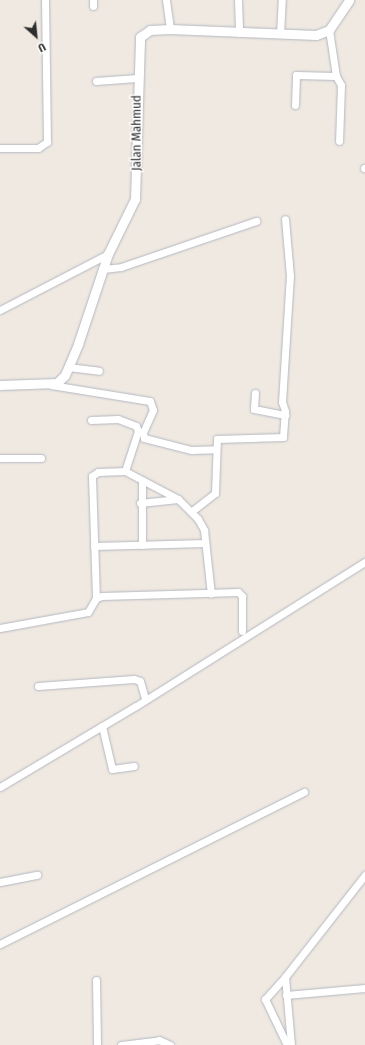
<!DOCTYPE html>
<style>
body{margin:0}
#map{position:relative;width:365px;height:1045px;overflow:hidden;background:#efe9e1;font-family:"Fira Sans Condensed",sans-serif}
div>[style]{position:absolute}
.roads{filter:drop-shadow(0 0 1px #b4b7c1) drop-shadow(0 0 1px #b4b7c1)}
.minor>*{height:7px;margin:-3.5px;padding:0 3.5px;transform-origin:3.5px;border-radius:3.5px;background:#fff}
.tertiary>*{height:9px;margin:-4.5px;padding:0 4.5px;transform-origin:4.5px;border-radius:4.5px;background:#fff}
span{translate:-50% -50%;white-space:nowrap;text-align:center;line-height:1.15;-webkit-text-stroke:3px #fff;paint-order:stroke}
.street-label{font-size:13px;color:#2e2e2e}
.north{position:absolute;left:16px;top:16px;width:40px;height:40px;-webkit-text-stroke:3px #fff;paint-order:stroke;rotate:153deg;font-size:11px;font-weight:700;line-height:16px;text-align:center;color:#2e2e2e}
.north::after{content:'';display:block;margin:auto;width:14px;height:18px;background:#2e2e2e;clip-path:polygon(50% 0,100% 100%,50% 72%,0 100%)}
</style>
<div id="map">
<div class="roads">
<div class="minor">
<div style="left:93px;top:0;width:6px;rotate:90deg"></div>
<div style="left:166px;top:0;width:29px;rotate:82deg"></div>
<div style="left:238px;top:0;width:33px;rotate:88deg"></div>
<div style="left:329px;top:30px;width:47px;rotate:81.3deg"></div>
<div style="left:336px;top:76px;width:10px;rotate:61deg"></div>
<div style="left:341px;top:85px;width:56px;rotate:92deg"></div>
<div style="left:280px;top:34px;width:34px;rotate:-87deg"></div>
<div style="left:96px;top:81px;width:41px;rotate:-4.2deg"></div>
<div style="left:295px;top:105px;width:30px;rotate:-88deg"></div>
<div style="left:296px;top:75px;width:40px;rotate:1.4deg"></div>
<div style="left:0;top:148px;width:38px"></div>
<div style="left:38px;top:148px;width:11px;rotate:-34deg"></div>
<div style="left:47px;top:142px;width:142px;rotate:-90.8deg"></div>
<div style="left:364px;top:168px;width:1px"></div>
<div style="left:103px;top:269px;width:18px;rotate:-6deg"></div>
<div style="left:121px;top:267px;width:143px;rotate:-18.8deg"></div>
<div style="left:0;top:310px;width:122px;rotate:-27.4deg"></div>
<div style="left:68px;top:367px;width:31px;rotate:7deg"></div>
<div style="left:51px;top:385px;width:100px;rotate:9.2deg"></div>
<div style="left:150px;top:401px;width:9px;rotate:72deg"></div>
<div style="left:153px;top:410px;width:24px;rotate:114deg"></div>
<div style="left:143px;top:432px;width:6px;rotate:81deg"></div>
<div style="left:144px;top:438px;width:49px;rotate:14.3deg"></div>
<div style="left:191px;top:450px;width:25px;rotate:-2deg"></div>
<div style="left:255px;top:393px;width:16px;rotate:94deg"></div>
<div style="left:254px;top:409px;width:32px;rotate:11deg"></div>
<div style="left:91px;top:420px;width:27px;rotate:-2deg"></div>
<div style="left:118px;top:419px;width:19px;rotate:21deg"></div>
<div style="left:136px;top:426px;width:5px;rotate:68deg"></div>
<div style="left:138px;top:431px;width:42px;rotate:108deg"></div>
<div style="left:125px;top:471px;width:60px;rotate:27.8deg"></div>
<div style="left:178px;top:499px;width:28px;rotate:45deg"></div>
<div style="left:198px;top:519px;width:13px;rotate:61deg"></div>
<div style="left:204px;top:530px;width:64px;rotate:83.8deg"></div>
<div style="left:0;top:458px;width:41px"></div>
<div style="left:140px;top:503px;width:38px;rotate:-6deg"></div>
<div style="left:192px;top:511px;width:29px;rotate:-38deg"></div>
<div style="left:215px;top:493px;width:54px;rotate:-87.9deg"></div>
<div style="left:217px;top:439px;width:66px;rotate:-1.7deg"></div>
<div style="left:283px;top:437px;width:26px;rotate:-86deg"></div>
<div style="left:285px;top:411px;width:9px;rotate:-108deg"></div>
<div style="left:282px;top:402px;width:126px;rotate:-86.4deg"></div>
<div style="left:290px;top:276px;width:57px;rotate:-95deg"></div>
<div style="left:142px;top:545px;width:64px;rotate:-90deg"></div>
<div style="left:94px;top:546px;width:111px;rotate:-1.5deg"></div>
<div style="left:96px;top:598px;width:122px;rotate:-91.9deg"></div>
<div style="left:92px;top:476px;width:7px;rotate:-34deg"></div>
<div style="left:98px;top:472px;width:27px;rotate:-2deg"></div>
<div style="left:0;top:628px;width:89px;rotate:-10.3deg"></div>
<div style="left:88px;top:612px;width:16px;rotate:-60deg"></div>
<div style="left:96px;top:598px;width:6px;rotate:-18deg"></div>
<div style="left:102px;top:596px;width:136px;rotate:-1.7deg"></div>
<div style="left:238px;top:592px;width:6px;rotate:45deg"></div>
<div style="left:242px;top:596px;width:35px;rotate:90deg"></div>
<div style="left:38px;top:686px;width:96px;rotate:-4.2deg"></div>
<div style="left:134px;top:679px;width:6px;rotate:18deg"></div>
<div style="left:140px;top:681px;width:19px;rotate:74deg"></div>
<div style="left:102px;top:726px;width:44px;rotate:76.9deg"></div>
<div style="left:112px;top:769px;width:22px;rotate:-8deg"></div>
<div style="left:0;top:787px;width:158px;rotate:-30.8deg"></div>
<div style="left:136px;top:706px;width:271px;rotate:-32.2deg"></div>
<div style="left:0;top:882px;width:38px;rotate:-11deg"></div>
<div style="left:0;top:944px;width:340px;rotate:-26.6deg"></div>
<div style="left:285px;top:977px;width:30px;rotate:132deg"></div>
<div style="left:265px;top:999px;width:51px;rotate:64.4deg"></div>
<div style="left:96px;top:980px;width:65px;rotate:89.1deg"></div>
<div style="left:286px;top:995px;width:79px;rotate:-5.1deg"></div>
<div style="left:121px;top:1045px;width:38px;rotate:-7deg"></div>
<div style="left:159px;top:1040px;width:12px;rotate:24deg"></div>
<div style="left:291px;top:1045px;width:68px;rotate:-95deg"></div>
<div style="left:285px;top:977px;width:130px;rotate:-51.9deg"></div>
</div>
<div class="tertiary">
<div style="left:0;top:385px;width:57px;rotate:-2deg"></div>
<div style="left:57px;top:383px;width:11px;rotate:-45deg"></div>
<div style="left:65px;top:375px;width:34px;rotate:-67deg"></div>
<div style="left:78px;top:344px;width:95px;rotate:-71.6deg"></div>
<div style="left:108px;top:254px;width:61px;rotate:-63.9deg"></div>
<div style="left:135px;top:199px;width:162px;rotate:-88.2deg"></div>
<div style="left:140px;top:37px;width:12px;rotate:-35deg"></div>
<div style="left:150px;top:30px;width:20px;rotate:-3deg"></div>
<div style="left:170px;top:29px;width:146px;rotate:2.4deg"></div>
<div style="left:316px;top:35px;width:14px;rotate:-21deg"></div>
<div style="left:329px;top:30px;width:36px;rotate:-56deg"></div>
</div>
</div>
<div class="street-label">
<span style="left:137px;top:133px;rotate:-90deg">Jalan Mahmud</span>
</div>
<div class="north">U</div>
</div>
